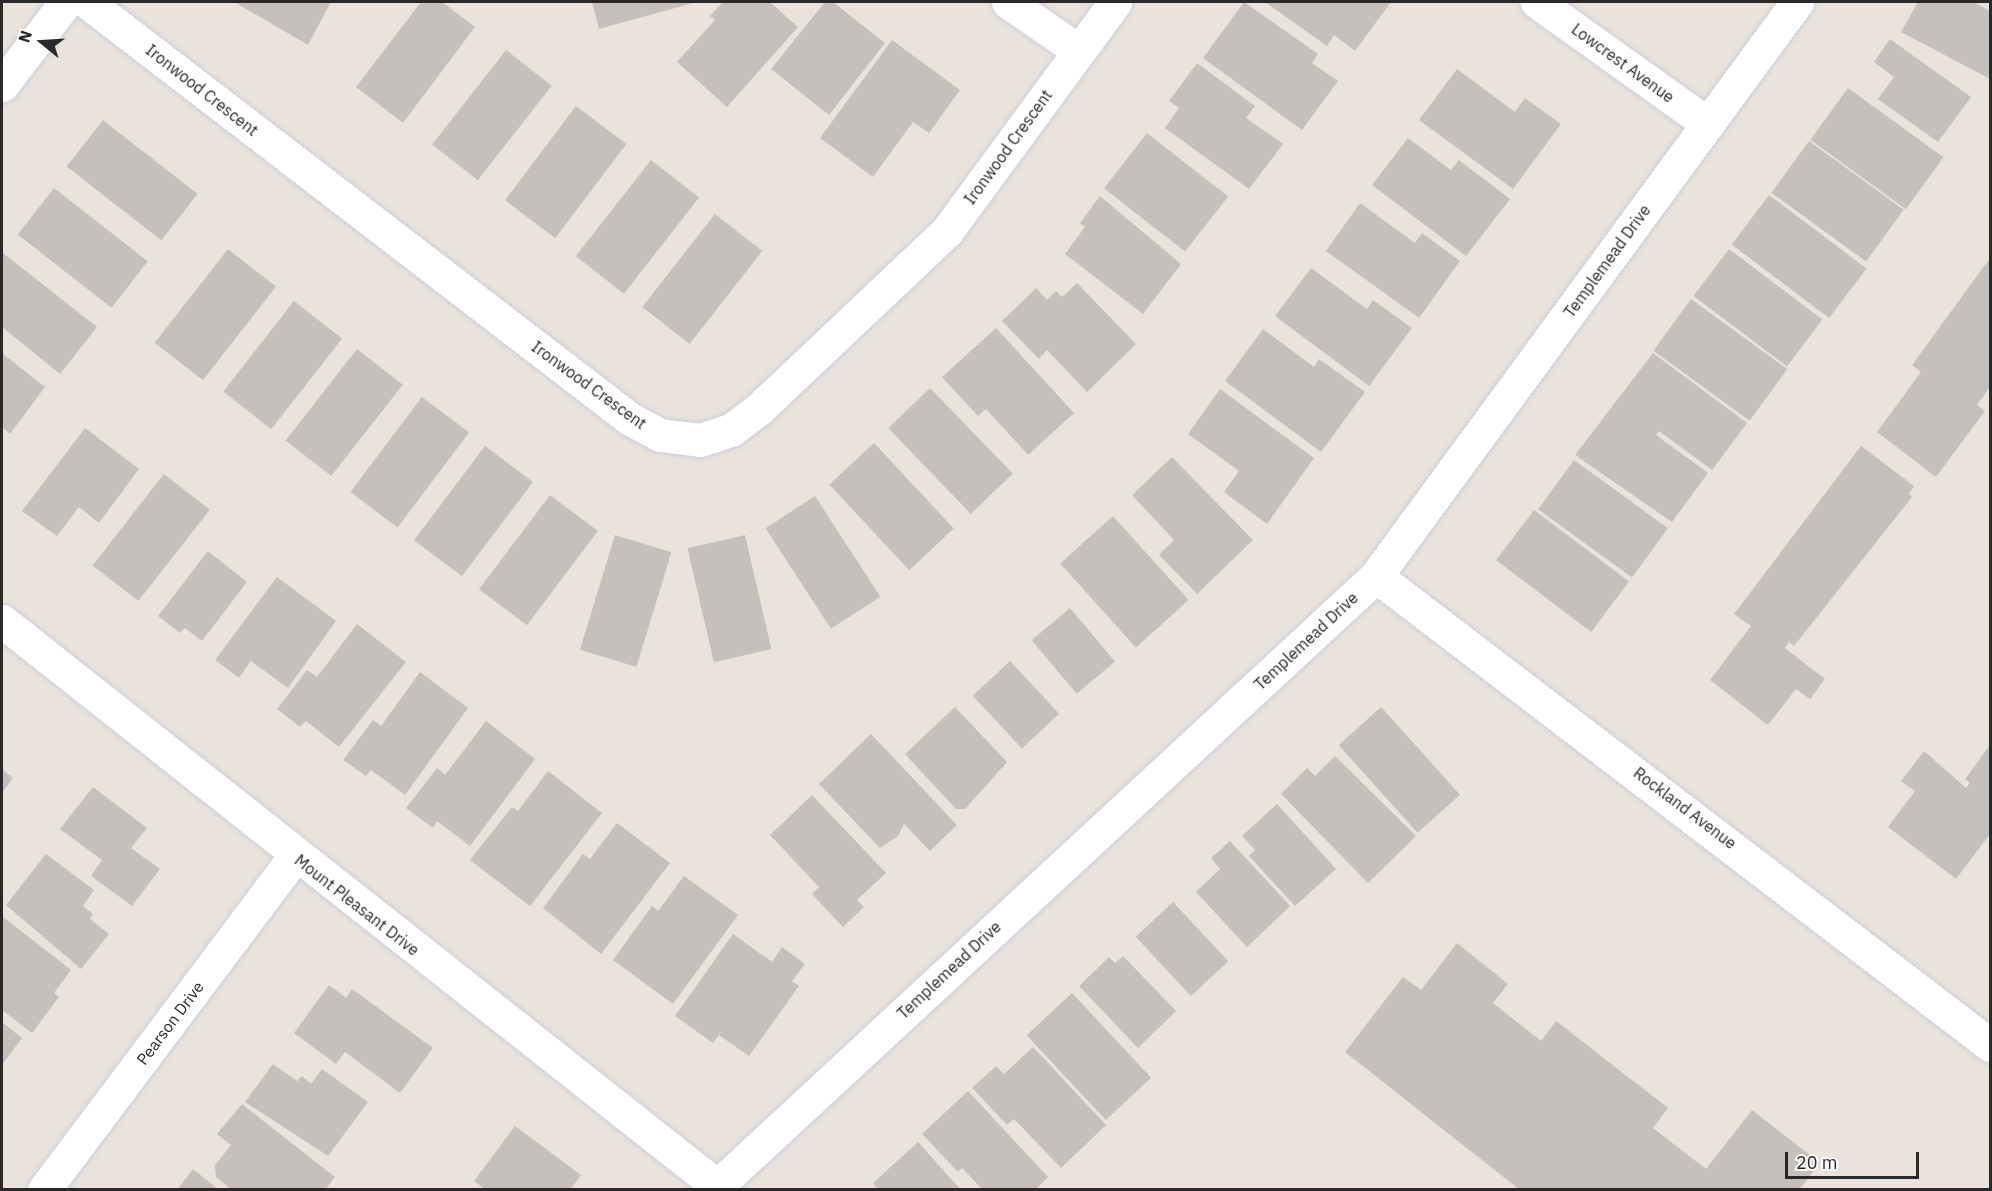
<!DOCTYPE html>
<style>
body{margin:0}
#map{position:relative;width:1992px;height:1191px;overflow:hidden;background:#eae3dc;font-family:"IBM Plex Sans",sans-serif}
div>[style]{position:absolute}
.building>*{inset:0;background:#c5c0bc;transform-origin:0 0}
.roads{filter:drop-shadow(0 0 2px #cbced9) drop-shadow(0 0 2px #cbced9)}
.minor>*{height:33px;margin:-16.5px;padding:0 16.5px;transform-origin:16.5px;border-radius:16.5px;background:#fff}
span{translate:-50% -50%;white-space:nowrap;text-align:center;line-height:1.15;-webkit-text-stroke:4.5px #fff;paint-order:stroke}
.street-label{font-size:16px;color:#292929}
.frame{position:absolute;inset:0;border:3px solid #292929;pointer-events:none}
.north{position:absolute;left:12px;top:12px;width:60px;height:60px;-webkit-text-stroke:4px #fff;paint-order:stroke;rotate:288deg;font-size:16px;font-weight:700;line-height:24px;text-align:center;color:#292929}
.north::after{content:'';display:block;margin:auto;width:21px;height:27px;background:#292929;clip-path:polygon(50% 0,100% 100%,50% 72%,0 100%)}
.scale{position:absolute;left:1785px;top:1152px;width:134px;height:27px;box-sizing:border-box;border:3px solid #292929;border-top:0;padding-left:8px;font-size:18px;line-height:21px;white-space:nowrap;color:#292929;-webkit-text-stroke:4px #fff;paint-order:stroke}
</style>
<div id="map">
<div class="building">
<div style="clip-path:polygon(234px 2px,331px 2px,308px 45px)"></div>
<div style="clip-path:polygon(421px 2px,442px 2px,475px 27px,403px 123px,356px 87px)"></div>
<div style="clip-path:polygon(592px 2px,697px 2px,599px 29px)"></div>
<div style="clip-path:polygon(723px 2px,770px 2px,798px 27px,727px 107px,677px 62px,715px 20px,710px 16px)"></div>
<div style="clip-path:polygon(825px 2px,833px 2px,885px 43px,829px 115px,771px 69px)"></div>
<div style="clip-path:polygon(1244px 2px,1318px 54px,1312px 63px,1338px 81px,1302px 130px,1203px 58px)"></div>
<div style="clip-path:polygon(1265px 2px,1391px 2px,1355px 51px,1334px 35px,1327px 46px)"></div>
<div style="clip-path:polygon(1918px 2px,1973px 2px,1990px 11px,1990px 79px,1901px 32px)"></div>
<div style="clip-path:polygon(1890px 39px,1971px 97px,1938px 142px,1878px 99px,1894px 77px,1874px 62px)"></div>
<div style="clip-path:polygon(892px 40px,960px 90px,929px 133px,913px 122px,873px 177px,820px 138px)"></div>
<div style="left:506px;top:50px;width:58px;height:120px;rotate:38deg"></div>
<div style="clip-path:polygon(1197px 63px,1255px 106px,1246px 118px,1283px 144px,1249px 189px,1165px 128px,1179px 108px,1169px 101px)"></div>
<div style="clip-path:polygon(1457px 69px,1515px 112px,1525px 98px,1561px 124px,1513px 189px,1419px 120px)"></div>
<div style="left:1848px;top:88px;width:118px;height:64px;rotate:36deg"></div>
<div style="left:576px;top:106px;width:63px;height:118px;rotate:37deg"></div>
<div style="left:103px;top:120px;width:120px;height:59px;rotate:38deg"></div>
<div style="left:1147px;top:133px;width:103px;height:70px;rotate:38deg"></div>
<div style="clip-path:polygon(1408px 138px,1451px 170px,1459px 160px,1510px 199px,1466px 256px,1372px 185px)"></div>
<div style="left:1809px;top:141px;width:117px;height:64px;rotate:36deg"></div>
<div style="left:651px;top:160px;width:61px;height:122px;rotate:38deg"></div>
<div style="left:54px;top:188px;width:119px;height:59px;rotate:38deg"></div>
<div style="left:1769px;top:195px;width:122px;height:62px;rotate:37deg"></div>
<div style="clip-path:polygon(1100px 196px,1181px 264px,1143px 314px,1065px 254px,1085px 227px,1080px 223px)"></div>
<div style="clip-path:polygon(1360px 203px,1415px 243px,1422px 233px,1460px 261px,1419px 318px,1326px 251px)"></div>
<div style="left:715px;top:214px;width:60px;height:118px;rotate:38deg"></div>
<div style="left:228px;top:249px;width:61px;height:119px;rotate:38deg"></div>
<div style="left:1729px;top:249px;width:117px;height:59px;rotate:37deg"></div>
<div style="clip-path:polygon(3px 253px,97px 327px,60px 374px,2px 327px)"></div>
<div style="clip-path:polygon(1990px 258px,1990px 387px,1977px 405px,1985px 411px,1936px 477px,1877px 432px,1921px 372px,1912px 365px)"></div>
<div style="clip-path:polygon(1311px 268px,1367px 309px,1373px 300px,1412px 328px,1369px 386px,1275px 316px)"></div>
<div style="clip-path:polygon(1077px 283px,1136px 344px,1087px 392px,1047px 350px,1039px 359px,1002px 321px,1036px 288px,1047px 300px,1056px 291px,1062px 297px)"></div>
<div style="left:1691px;top:299px;width:119px;height:64px;rotate:36deg"></div>
<div style="left:294px;top:301px;width:61px;height:115px;rotate:38deg"></div>
<div style="clip-path:polygon(996px 328px,1074px 413px,1028px 455px,986px 409px,978px 416px,942px 377px)"></div>
<div style="clip-path:polygon(1263px 329px,1314px 367px,1319px 359px,1365px 392px,1321px 452px,1225px 381px)"></div>
<div style="left:357px;top:349px;width:58px;height:116px;rotate:38deg"></div>
<div style="clip-path:polygon(2px 353px,45px 387px,10px 434px,2px 427px)"></div>
<div style="clip-path:polygon(1653px 353px,1747px 423px,1712px 470px,1659px 431px,1656px 435px,1708px 473px,1672px 522px,1575px 455px)"></div>
<div style="left:930px;top:388px;width:119px;height:58px;rotate:46deg"></div>
<div style="clip-path:polygon(1220px 389px,1314px 458px,1267px 524px,1224px 492px,1239px 471px,1188px 434px)"></div>
<div style="left:422px;top:397px;width:59px;height:119px;rotate:37deg"></div>
<div style="clip-path:polygon(85px 428px,139px 469px,99px 523px,79px 507px,57px 536px,22px 511px)"></div>
<div style="left:874px;top:443px;width:117px;height:61px;rotate:47deg"></div>
<div style="left:485px;top:446px;width:60px;height:118px;rotate:37deg"></div>
<div style="clip-path:polygon(1861px 446px,1914px 486px,1909px 494px,1912px 497px,1794px 646px,1789px 642px,1785px 648px,1825px 679px,1810px 699px,1796px 689px,1768px 725px,1710px 680px,1751px 626px,1734px 614px)"></div>
<div style="clip-path:polygon(1172px 457px,1253px 540px,1197px 594px,1159px 555px,1174px 540px,1132px 495px)"></div>
<div style="left:1574px;top:460px;width:116px;height:61px;rotate:36deg"></div>
<div style="left:164px;top:474px;width:58px;height:116px;rotate:38deg"></div>
<div style="left:550px;top:495px;width:60px;height:118px;rotate:37deg"></div>
<div style="left:815px;top:496px;width:120px;height:59px;rotate:57deg"></div>
<div style="left:1534px;top:510px;width:119px;height:63px;rotate:37deg"></div>
<div style="left:1113px;top:516px;width:113px;height:71px;rotate:48deg"></div>
<div style="left:615px;top:535px;width:59px;height:120px;rotate:17deg"></div>
<div style="left:745px;top:535px;width:117px;height:59px;rotate:77deg"></div>
<div style="clip-path:polygon(208px 551px,247px 582px,202px 641px,185px 628px,180px 633px,158px 616px)"></div>
<div style="clip-path:polygon(277px 577px,336px 621px,288px 688px,251px 661px,239px 678px,215px 660px)"></div>
<div style="left:1070px;top:608px;width:70px;height:50px;rotate:50deg"></div>
<div style="clip-path:polygon(357px 624px,406px 662px,339px 747px,306px 721px,300px 727px,277px 709px,307px 670px,317px 677px)"></div>
<div style="left:1010px;top:661px;width:72px;height:51px;rotate:47deg"></div>
<div style="clip-path:polygon(420px 672px,468px 708px,405px 795px,371px 770px,366px 776px,343px 760px,373px 720px,381px 726px)"></div>
<div style="clip-path:polygon(955px 707px,1007px 762px,965px 809px,956px 809px,905px 754px)"></div>
<div style="left:1381px;top:707px;width:118px;height:57px;rotate:48deg"></div>
<div style="clip-path:polygon(486px 721px,535px 759px,470px 846px,437px 821px,433px 828px,406px 808px,437px 768px,445px 775px)"></div>
<div style="clip-path:polygon(871px 734px,957px 825px,930px 851px,904px 824px,898px 836px,880px 848px,819px 784px)"></div>
<div style="clip-path:polygon(1990px 745px,1990px 834px,1956px 879px,1888px 827px,1915px 791px,1901px 781px,1924px 751px,1966px 788px,1970px 783px,1965px 779px)"></div>
<div style="clip-path:polygon(1335px 756px,1416px 836px,1368px 883px,1281px 794px,1307px 768px,1315px 776px)"></div>
<div style="clip-path:polygon(2px 769px,13px 778px,2px 793px)"></div>
<div style="clip-path:polygon(548px 771px,602px 813px,530px 906px,470px 860px,512px 807px,518px 811px)"></div>
<div style="clip-path:polygon(93px 787px,147px 828px,131px 848px,160px 869px,132px 906px,91px 876px,102px 860px,60px 829px)"></div>
<div style="clip-path:polygon(812px 795px,886px 873px,857px 900px,864px 907px,843px 927px,812px 894px,819px 887px,770px 835px)"></div>
<div style="clip-path:polygon(1277px 804px,1336px 869px,1295px 906px,1249px 856px,1255px 850px,1242px 836px)"></div>
<div style="clip-path:polygon(617px 823px,670px 863px,601px 954px,543px 908px,583px 854px,590px 859px)"></div>
<div style="clip-path:polygon(1230px 841px,1290px 906px,1247px 947px,1196px 892px,1220px 869px,1211px 858px)"></div>
<div style="clip-path:polygon(46px 854px,94px 890px,83px 906px,93px 914px,90px 919px,109px 934px,81px 969px,6px 905px)"></div>
<div style="clip-path:polygon(684px 876px,738px 915px,673px 1004px,613px 960px,652px 906px,658px 911px)"></div>
<div style="left:1173px;top:902px;width:81px;height:51px;rotate:47deg"></div>
<div style="clip-path:polygon(2px 916px,71px 970px,54px 993px,59px 997px,32px 1033px,2px 1010px)"></div>
<div style="clip-path:polygon(733px 934px,772px 962px,782px 947px,805px 964px,792px 981px,799px 986px,749px 1056px,719px 1035px,713px 1043px,675px 1016px)"></div>
<div style="clip-path:polygon(1457px 943px,1508px 984px,1493px 1003px,1541px 1041px,1556px 1021px,1668px 1108px,1653px 1128px,1706px 1169px,1752px 1110px,1820px 1163px,1799px 1190px,1520px 1190px,1345px 1052px,1403px 977px,1421px 990px)"></div>
<div style="clip-path:polygon(1123px 956px,1176px 1011px,1138px 1048px,1079px 986px,1109px 957px,1115px 963px)"></div>
<div style="clip-path:polygon(329px 985px,346px 998px,352px 989px,433px 1048px,400px 1093px,345px 1052px,336px 1064px,294px 1033px)"></div>
<div style="left:1072px;top:993px;width:116px;height:62px;rotate:47deg"></div>
<div style="clip-path:polygon(2px 1022px,22px 1038px,2px 1065px)"></div>
<div style="clip-path:polygon(1033px 1047px,1106px 1125px,1061px 1168px,1014px 1119px,1007px 1125px,972px 1088px,996px 1066px,1004px 1074px)"></div>
<div style="clip-path:polygon(273px 1064px,297px 1081px,302px 1076px,311px 1084px,322px 1069px,368px 1102px,328px 1156px,245px 1102px)"></div>
<div style="clip-path:polygon(968px 1091px,1048px 1177px,1035px 1190px,983px 1190px,962px 1168px,958px 1172px,922px 1134px)"></div>
<div style="clip-path:polygon(242px 1104px,335px 1177px,325px 1190px,232px 1190px,216px 1177px,215px 1165px,231px 1145px,217px 1134px)"></div>
<div style="clip-path:polygon(515px 1126px,581px 1175px,570px 1190px,486px 1190px,474px 1181px)"></div>
<div style="clip-path:polygon(918px 1142px,961px 1190px,879px 1190px,873px 1183px)"></div>
<div style="clip-path:polygon(193px 1169px,219px 1190px,177px 1190px)"></div>
</div>
<div class="roads">
<div class="minor">
<div style="left:87px;top:2px;width:685px;rotate:37.52deg"></div>
<div style="left:630px;top:419px;width:34px;rotate:28deg"></div>
<div style="left:660px;top:435px;width:40px;rotate:7.1deg"></div>
<div style="left:700px;top:440px;width:33px;rotate:-18deg"></div>
<div style="left:731px;top:430px;width:38px;rotate:-37deg"></div>
<div style="left:761px;top:407px;width:256px;rotate:-43.4deg"></div>
<div style="left:947px;top:231px;width:284px;rotate:-53.7deg"></div>
<div style="left:1008px;top:2px;width:86px;rotate:34.6deg"></div>
<div style="left:1537px;top:2px;width:210px;rotate:35.5deg"></div>
<div style="left:2px;top:85px;width:105px;rotate:-52.4deg"></div>
<div style="left:1376px;top:576px;width:773px;rotate:37.37deg"></div>
<div style="left:2px;top:621px;width:910px;rotate:38.31deg"></div>
<div style="left:44px;top:1190px;width:418px;rotate:-53.1deg"></div>
<div style="left:713px;top:1190px;width:904px;rotate:-42.8deg"></div>
<div style="left:1376px;top:576px;width:712px;rotate:-53.74deg"></div>
</div>
</div>
<div class="street-label">
<span style="left:1623px;top:63px;rotate:36deg">Lowcrest Avenue</span>
<span style="left:202px;top:90px;rotate:38deg">Ironwood Crescent</span>
<span style="left:1008px;top:147px;rotate:-54deg">Ironwood Crescent</span>
<span style="left:1607px;top:261px;rotate:-54deg">Templemead Drive</span>
<span style="left:589px;top:385px;rotate:36deg">Ironwood Crescent</span>
<span style="left:1306px;top:641px;rotate:-43deg">Templemead Drive</span>
<span style="left:1685px;top:808px;rotate:37deg">Rockland Avenue</span>
<span style="left:357px;top:905px;rotate:38deg">Mount Pleasant Drive</span>
<span style="left:949px;top:970px;rotate:-43deg">Templemead Drive</span>
<span style="left:170px;top:1023px;rotate:-53deg">Pearson Drive</span>
</div>
<div class="frame"></div>
<div class="north">N</div>
<div class="scale">20 m</div>
</div>
